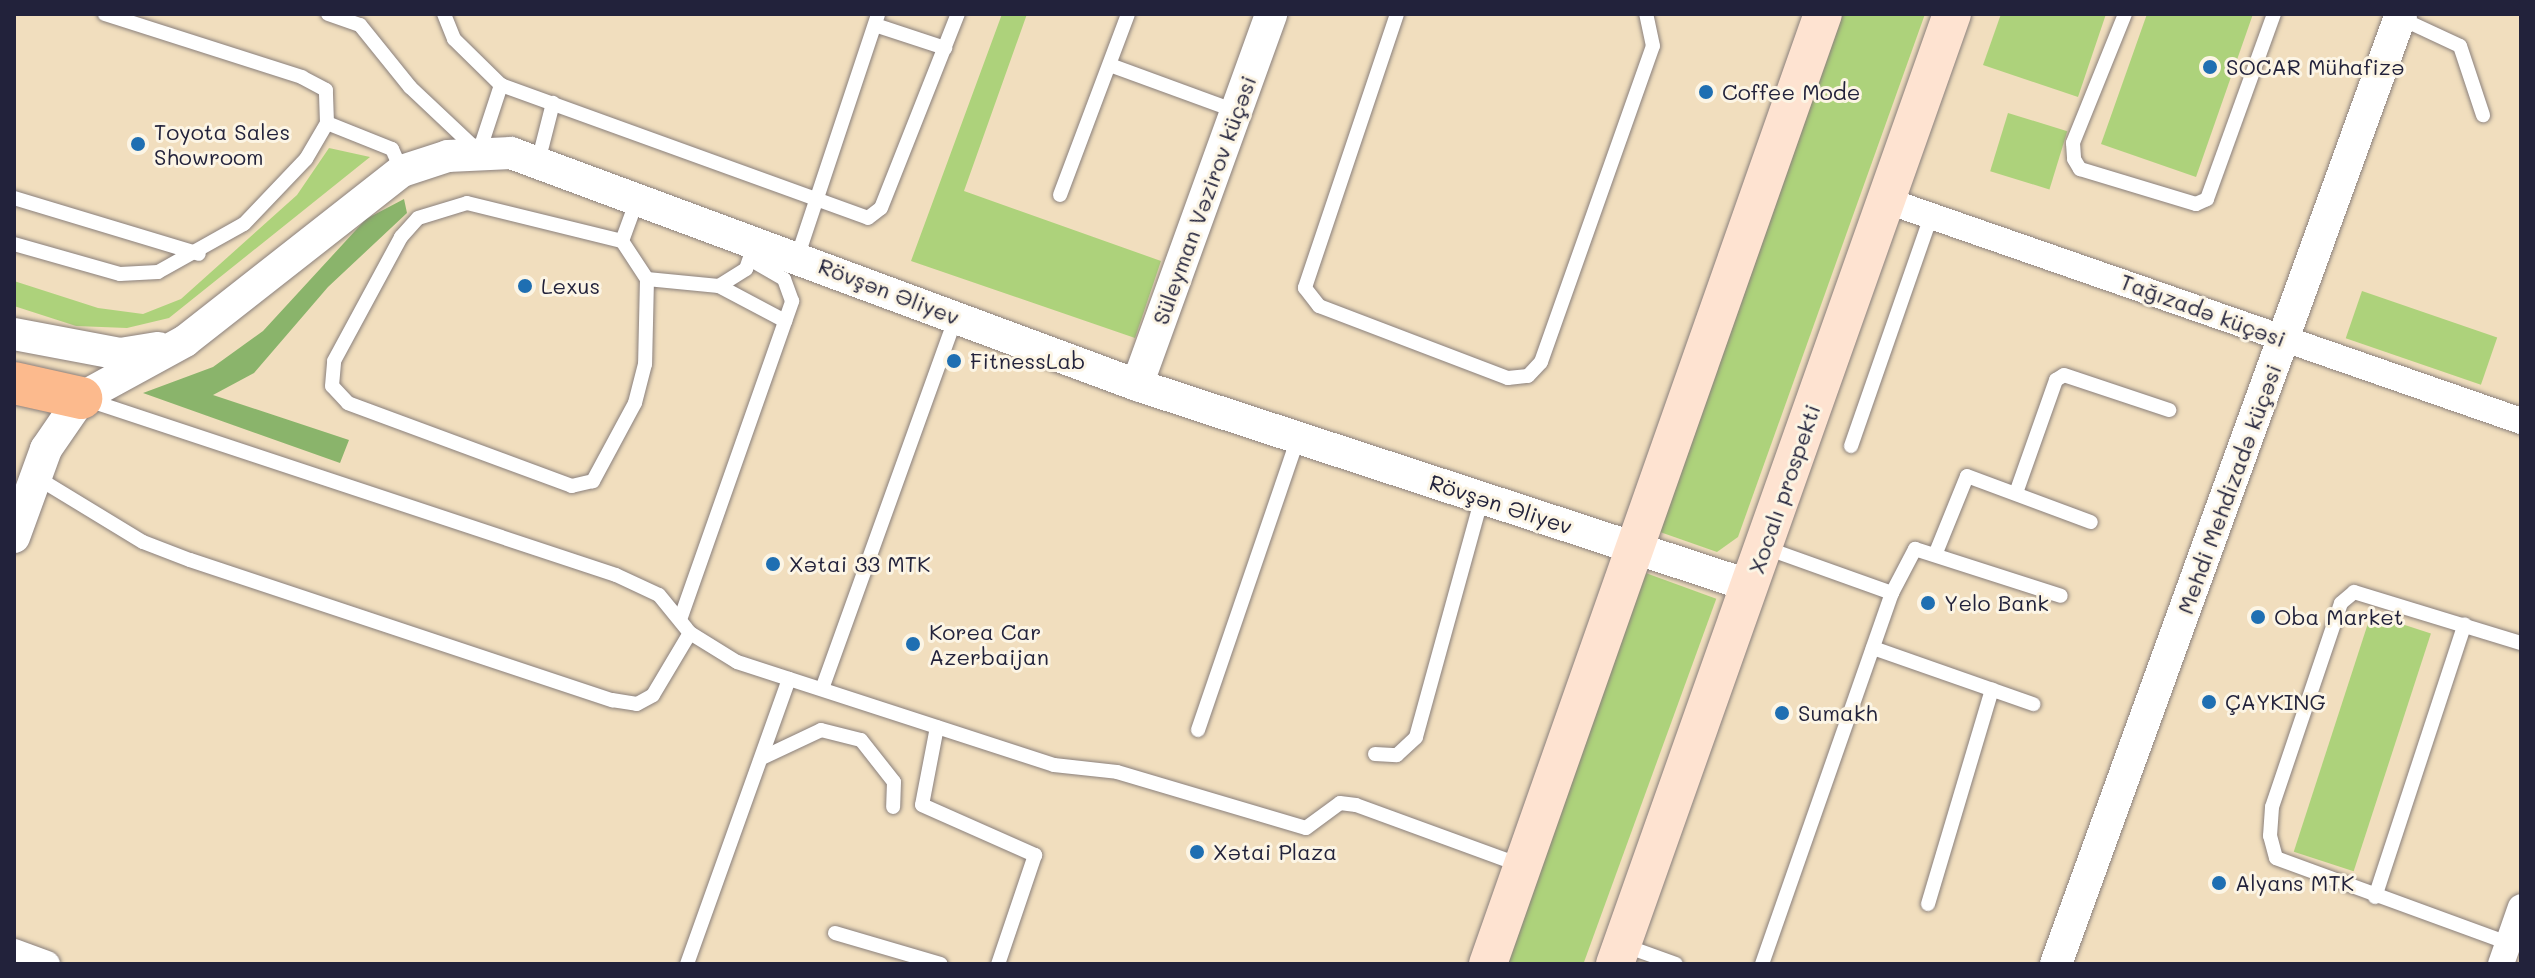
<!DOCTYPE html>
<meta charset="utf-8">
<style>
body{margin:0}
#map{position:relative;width:2535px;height:978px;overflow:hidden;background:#f1debe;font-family:Mali,sans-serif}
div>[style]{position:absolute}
.green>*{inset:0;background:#add27b;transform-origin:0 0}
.forest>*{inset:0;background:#8ab46b}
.roads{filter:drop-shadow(0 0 2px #8a807c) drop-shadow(0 0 2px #8a807c)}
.service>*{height:14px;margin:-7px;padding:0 7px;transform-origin:7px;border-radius:7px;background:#fff}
.minor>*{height:26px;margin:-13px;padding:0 13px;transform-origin:13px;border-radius:13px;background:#fff}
.tertiary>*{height:32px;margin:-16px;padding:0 16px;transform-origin:16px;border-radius:16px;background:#fff}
.secondary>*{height:38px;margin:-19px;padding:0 19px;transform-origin:19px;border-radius:19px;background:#fee3d1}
.primary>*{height:42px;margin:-21px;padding:0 21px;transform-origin:21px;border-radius:21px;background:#fcba8d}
.dots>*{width:22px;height:22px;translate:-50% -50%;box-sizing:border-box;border:4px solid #fcf5e5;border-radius:50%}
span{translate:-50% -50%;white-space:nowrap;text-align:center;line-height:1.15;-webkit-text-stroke:6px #fcf5e5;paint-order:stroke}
.poi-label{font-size:22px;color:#22223b}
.left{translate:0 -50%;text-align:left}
.street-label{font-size:22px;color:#22223b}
.frame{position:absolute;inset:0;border:16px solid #22223b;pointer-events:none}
</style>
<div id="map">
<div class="green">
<div style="clip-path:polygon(1002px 14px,1027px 14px,964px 191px,1161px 261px,1135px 338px,911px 261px)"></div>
<div style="clip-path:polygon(1843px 14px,1925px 14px,1738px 537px,1717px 552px,1660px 532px)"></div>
<div style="clip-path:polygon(2001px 14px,2106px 14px,2078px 97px,1983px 65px)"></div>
<div style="clip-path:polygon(2147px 14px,2253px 14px,2196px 177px,2101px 144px)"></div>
<div style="left:2008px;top:113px;width:62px;height:61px;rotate:17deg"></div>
<div style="clip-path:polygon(329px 148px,370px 157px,169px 318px,127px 328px,76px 326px,14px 306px,14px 281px,98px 308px,143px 314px,181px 299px,297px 195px)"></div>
<div style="left:2362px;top:291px;width:143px;height:50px;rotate:19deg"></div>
<div style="left:1643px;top:572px;width:78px;height:417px;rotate:20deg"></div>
<div style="left:2371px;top:614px;width:63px;height:250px;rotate:18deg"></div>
</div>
<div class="forest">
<div style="clip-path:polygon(404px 199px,407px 213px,328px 287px,254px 373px,213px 395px,349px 440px,340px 463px,143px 393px,213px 367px,263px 331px,366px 219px)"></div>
</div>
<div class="roads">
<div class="service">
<div style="left:328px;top:14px;width:34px;rotate:19deg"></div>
<div style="left:360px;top:25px;width:80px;rotate:51.1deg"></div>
<div style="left:410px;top:87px;width:95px;rotate:43.3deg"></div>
<div style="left:479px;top:152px;width:71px;rotate:-71.8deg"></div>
<div style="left:444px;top:14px;width:27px;rotate:68deg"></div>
<div style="left:454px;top:39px;width:66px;rotate:44.4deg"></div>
<div style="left:501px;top:85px;width:390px;rotate:19.9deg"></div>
<div style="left:868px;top:218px;width:16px;rotate:-38deg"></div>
<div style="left:881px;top:208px;width:209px;rotate:-68.4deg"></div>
<div style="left:1397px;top:14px;width:289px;rotate:108.6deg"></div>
<div style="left:1305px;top:288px;width:23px;rotate:52deg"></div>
<div style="left:1319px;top:306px;width:202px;rotate:20.9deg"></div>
<div style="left:1508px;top:378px;width:20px;rotate:-6deg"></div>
<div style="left:1528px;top:376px;width:19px;rotate:-47deg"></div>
<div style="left:1541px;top:362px;width:335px;rotate:-70.5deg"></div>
<div style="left:1653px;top:46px;width:33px;rotate:-102deg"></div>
<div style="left:2125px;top:14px;width:139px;rotate:112deg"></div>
<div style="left:2073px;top:143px;width:16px;rotate:86deg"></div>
<div style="left:2074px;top:159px;width:12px;rotate:59deg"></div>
<div style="left:2080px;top:169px;width:121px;rotate:16.8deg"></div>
<div style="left:2196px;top:204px;width:12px;rotate:-24deg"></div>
<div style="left:2207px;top:199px;width:197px;rotate:-70.1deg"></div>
<div style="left:2400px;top:18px;width:66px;rotate:25deg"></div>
<div style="left:2460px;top:46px;width:73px;rotate:71.6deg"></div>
<div style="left:875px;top:25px;width:74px;rotate:18.2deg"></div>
<div style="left:1110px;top:65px;width:134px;rotate:20.1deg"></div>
<div style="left:327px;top:123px;width:70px;rotate:21.8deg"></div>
<div style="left:392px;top:149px;width:24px;rotate:66deg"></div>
<div style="left:539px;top:158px;width:57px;rotate:-75.7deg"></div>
<div style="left:1060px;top:195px;width:193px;rotate:-69.4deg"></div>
<div style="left:14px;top:198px;width:193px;rotate:16.8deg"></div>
<div style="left:467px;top:203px;width:160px;rotate:13.8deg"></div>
<div style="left:622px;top:241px;width:45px;rotate:56.7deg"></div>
<div style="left:647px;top:279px;width:85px;rotate:91.3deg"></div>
<div style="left:645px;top:364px;width:40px;rotate:104.4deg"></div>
<div style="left:635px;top:403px;width:89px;rotate:118.3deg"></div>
<div style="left:593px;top:481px;width:22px;rotate:167deg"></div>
<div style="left:572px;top:486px;width:239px;rotate:-159.7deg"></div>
<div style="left:348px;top:403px;width:23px;rotate:-133deg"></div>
<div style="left:332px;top:386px;width:25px;rotate:-85deg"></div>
<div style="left:334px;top:361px;width:141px;rotate:-61.6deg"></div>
<div style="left:401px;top:237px;width:25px;rotate:-48deg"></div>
<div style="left:418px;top:218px;width:51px;rotate:-17deg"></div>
<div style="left:622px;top:241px;width:44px;rotate:-69.9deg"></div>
<div style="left:14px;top:244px;width:110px;rotate:15.8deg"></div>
<div style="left:120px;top:274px;width:38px;rotate:-3deg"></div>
<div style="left:158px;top:272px;width:98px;rotate:-29.2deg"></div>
<div style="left:244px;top:224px;width:90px;rotate:-46.4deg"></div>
<div style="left:306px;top:159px;width:42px;rotate:-59.7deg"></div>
<div style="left:327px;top:123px;width:33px;rotate:-92deg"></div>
<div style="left:326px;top:90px;width:27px;rotate:-152deg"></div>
<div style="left:302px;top:77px;width:207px;rotate:-162.3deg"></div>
<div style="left:798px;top:255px;width:254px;rotate:-71.6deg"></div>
<div style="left:647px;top:279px;width:72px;rotate:5.6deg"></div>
<div style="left:719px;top:286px;width:32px;rotate:-32deg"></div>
<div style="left:746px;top:269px;width:18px;rotate:-71deg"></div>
<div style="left:719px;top:286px;width:75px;rotate:27.9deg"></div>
<div style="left:85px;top:399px;width:559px;rotate:18.34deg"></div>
<div style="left:616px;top:575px;width:47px;rotate:24.9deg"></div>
<div style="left:659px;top:595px;width:49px;rotate:50.8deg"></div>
<div style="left:690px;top:633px;width:55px;rotate:31.7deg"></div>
<div style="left:737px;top:662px;width:333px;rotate:18deg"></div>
<div style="left:1054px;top:765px;width:63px;rotate:6.3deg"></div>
<div style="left:1117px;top:772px;width:197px;rotate:16.5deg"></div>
<div style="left:1306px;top:828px;width:42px;rotate:-36.3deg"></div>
<div style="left:1340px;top:803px;width:16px;rotate:7deg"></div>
<div style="left:1356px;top:805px;width:178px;rotate:20.1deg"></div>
<div style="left:1851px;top:446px;width:244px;rotate:-70.8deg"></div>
<div style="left:36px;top:477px;width:125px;rotate:31.3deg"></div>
<div style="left:143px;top:542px;width:50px;rotate:21deg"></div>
<div style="left:190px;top:560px;width:445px;rotate:18.4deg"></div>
<div style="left:612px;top:700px;width:25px;rotate:9deg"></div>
<div style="left:637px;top:704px;width:18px;rotate:-29deg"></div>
<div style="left:653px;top:695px;width:72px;rotate:-59.2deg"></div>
<div style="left:2016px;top:493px;width:120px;rotate:-70.5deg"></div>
<div style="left:2056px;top:380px;width:9px;rotate:-32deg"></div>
<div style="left:2064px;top:375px;width:111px;rotate:18.4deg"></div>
<div style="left:1766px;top:548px;width:134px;rotate:19.7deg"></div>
<div style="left:1892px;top:593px;width:50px;rotate:-62.4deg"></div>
<div style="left:1915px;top:549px;width:153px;rotate:17.8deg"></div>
<div style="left:1935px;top:555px;width:85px;rotate:-67.9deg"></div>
<div style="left:1967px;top:476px;width:132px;rotate:20.4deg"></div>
<div style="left:681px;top:617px;width:335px;rotate:-70.6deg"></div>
<div style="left:792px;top:301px;width:23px;rotate:-110deg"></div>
<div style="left:784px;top:279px;width:39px;rotate:-150deg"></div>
<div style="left:1873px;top:648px;width:170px;rotate:19.3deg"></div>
<div style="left:822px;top:689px;width:395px;rotate:-70.2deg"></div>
<div style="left:937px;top:727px;width:79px;rotate:100.9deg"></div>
<div style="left:922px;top:805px;width:124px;rotate:23.9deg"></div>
<div style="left:1035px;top:855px;width:115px;rotate:108.7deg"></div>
<div style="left:1198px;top:730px;width:309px;rotate:-71.1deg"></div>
<div style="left:1375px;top:754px;width:22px;rotate:3deg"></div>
<div style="left:1397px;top:755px;width:26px;rotate:-43deg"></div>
<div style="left:1416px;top:737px;width:248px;rotate:-74.6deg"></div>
<div style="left:764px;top:757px;width:63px;rotate:-25.3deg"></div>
<div style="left:821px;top:730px;width:41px;rotate:14deg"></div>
<div style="left:861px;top:740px;width:53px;rotate:51.8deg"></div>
<div style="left:894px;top:782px;width:25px;rotate:92deg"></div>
<div style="left:2375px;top:897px;width:287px;rotate:-71.8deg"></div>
<div style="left:1928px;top:904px;width:224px;rotate:-73.4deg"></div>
<div style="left:835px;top:933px;width:110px;rotate:16.3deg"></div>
<div style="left:2508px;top:943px;width:247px;rotate:-159.9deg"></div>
<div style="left:2276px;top:858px;width:23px;rotate:-105deg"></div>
<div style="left:2270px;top:836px;width:29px;rotate:-86deg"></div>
<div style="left:2272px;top:807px;width:215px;rotate:-71.3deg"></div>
<div style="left:2341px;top:603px;width:17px;rotate:-40deg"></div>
<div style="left:2354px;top:592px;width:175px;rotate:17deg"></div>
<div style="left:1623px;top:945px;width:56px;rotate:19.7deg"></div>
<div style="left:687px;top:964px;width:303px;rotate:-70.3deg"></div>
<div style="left:1762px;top:964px;width:393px;rotate:-70.7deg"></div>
</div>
<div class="minor">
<div style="left:1885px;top:200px;width:673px;rotate:19.16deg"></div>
<div style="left:14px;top:952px;width:35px;rotate:20deg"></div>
<div style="left:2501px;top:964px;width:60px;rotate:-70.7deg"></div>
</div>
<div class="tertiary">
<div style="left:14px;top:334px;width:108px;rotate:10.7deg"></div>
<div style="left:120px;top:354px;width:39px;rotate:-9deg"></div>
<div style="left:1137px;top:385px;width:394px;rotate:-70.1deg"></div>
<div style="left:14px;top:537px;width:94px;rotate:-70deg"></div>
<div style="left:46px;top:449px;width:62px;rotate:-55.5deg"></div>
<div style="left:81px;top:398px;width:119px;rotate:-28.7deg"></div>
<div style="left:185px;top:341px;width:276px;rotate:-38.1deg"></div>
<div style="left:402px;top:171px;width:48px;rotate:-18.1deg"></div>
<div style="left:448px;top:156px;width:63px;rotate:-2.7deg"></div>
<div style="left:511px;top:153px;width:668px;rotate:20.34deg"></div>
<div style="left:1137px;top:385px;width:646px;rotate:18.13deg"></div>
<div style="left:2056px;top:964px;width:1011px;rotate:-70.04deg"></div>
</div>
<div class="secondary">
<div style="left:1488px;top:964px;width:1007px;rotate:-70.58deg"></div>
<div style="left:1615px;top:964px;width:1008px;rotate:-70.47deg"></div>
</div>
<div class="primary">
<div style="left:14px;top:383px;width:69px;rotate:12.6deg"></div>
</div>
</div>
<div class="dots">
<div style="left:2210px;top:67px;background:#1f6fb2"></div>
<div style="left:1706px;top:92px;background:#1f6fb2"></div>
<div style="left:138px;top:144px;background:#1f6fb2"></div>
<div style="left:525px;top:286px;background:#1f6fb2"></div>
<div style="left:954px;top:361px;background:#1f6fb2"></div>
<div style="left:773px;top:564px;background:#1f6fb2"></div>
<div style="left:1928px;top:603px;background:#1f6fb2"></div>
<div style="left:2258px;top:617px;background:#1f6fb2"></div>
<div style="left:913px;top:644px;background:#1f6fb2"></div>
<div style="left:2209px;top:702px;background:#1f6fb2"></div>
<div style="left:1782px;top:713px;background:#1f6fb2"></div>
<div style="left:1197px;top:852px;background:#1f6fb2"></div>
<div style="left:2219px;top:883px;background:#1f6fb2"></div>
</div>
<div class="poi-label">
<span class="left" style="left:2226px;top:67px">SOCAR Mühafizə</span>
<span class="left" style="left:1722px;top:92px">Coffee Mode</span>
<span class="left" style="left:154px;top:144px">Toyota Sales<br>Showroom</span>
<span class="left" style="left:541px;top:286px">Lexus</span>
<span class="left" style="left:970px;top:361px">FitnessLab</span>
<span class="left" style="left:789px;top:564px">Xətai 33 MTK</span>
<span class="left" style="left:1944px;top:603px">Yelo Bank</span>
<span class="left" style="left:2274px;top:617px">Oba Market</span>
<span class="left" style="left:929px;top:644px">Korea Car<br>Azerbaijan</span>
<span class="left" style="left:2225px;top:702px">ÇAYKING</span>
<span class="left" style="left:1798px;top:713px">Sumakh</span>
<span class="left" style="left:1213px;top:852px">Xətai Plaza</span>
<span class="left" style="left:2235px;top:883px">Alyans MTK</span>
</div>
<div class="street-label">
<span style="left:1204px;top:200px;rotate:-70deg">Süleyman Vəzirov küçəsi</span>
<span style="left:889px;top:291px;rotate:21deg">Rövşən Əliyev</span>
<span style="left:2203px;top:310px;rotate:20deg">Tağızadə küçəsi</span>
<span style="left:1784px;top:489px;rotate:-71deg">Xocalı prospekti</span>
<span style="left:2229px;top:489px;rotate:-70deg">Mehdi Mehdizadə küçəsi</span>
<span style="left:1501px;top:504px;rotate:18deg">Rövşən Əliyev</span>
</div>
<div class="frame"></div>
</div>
